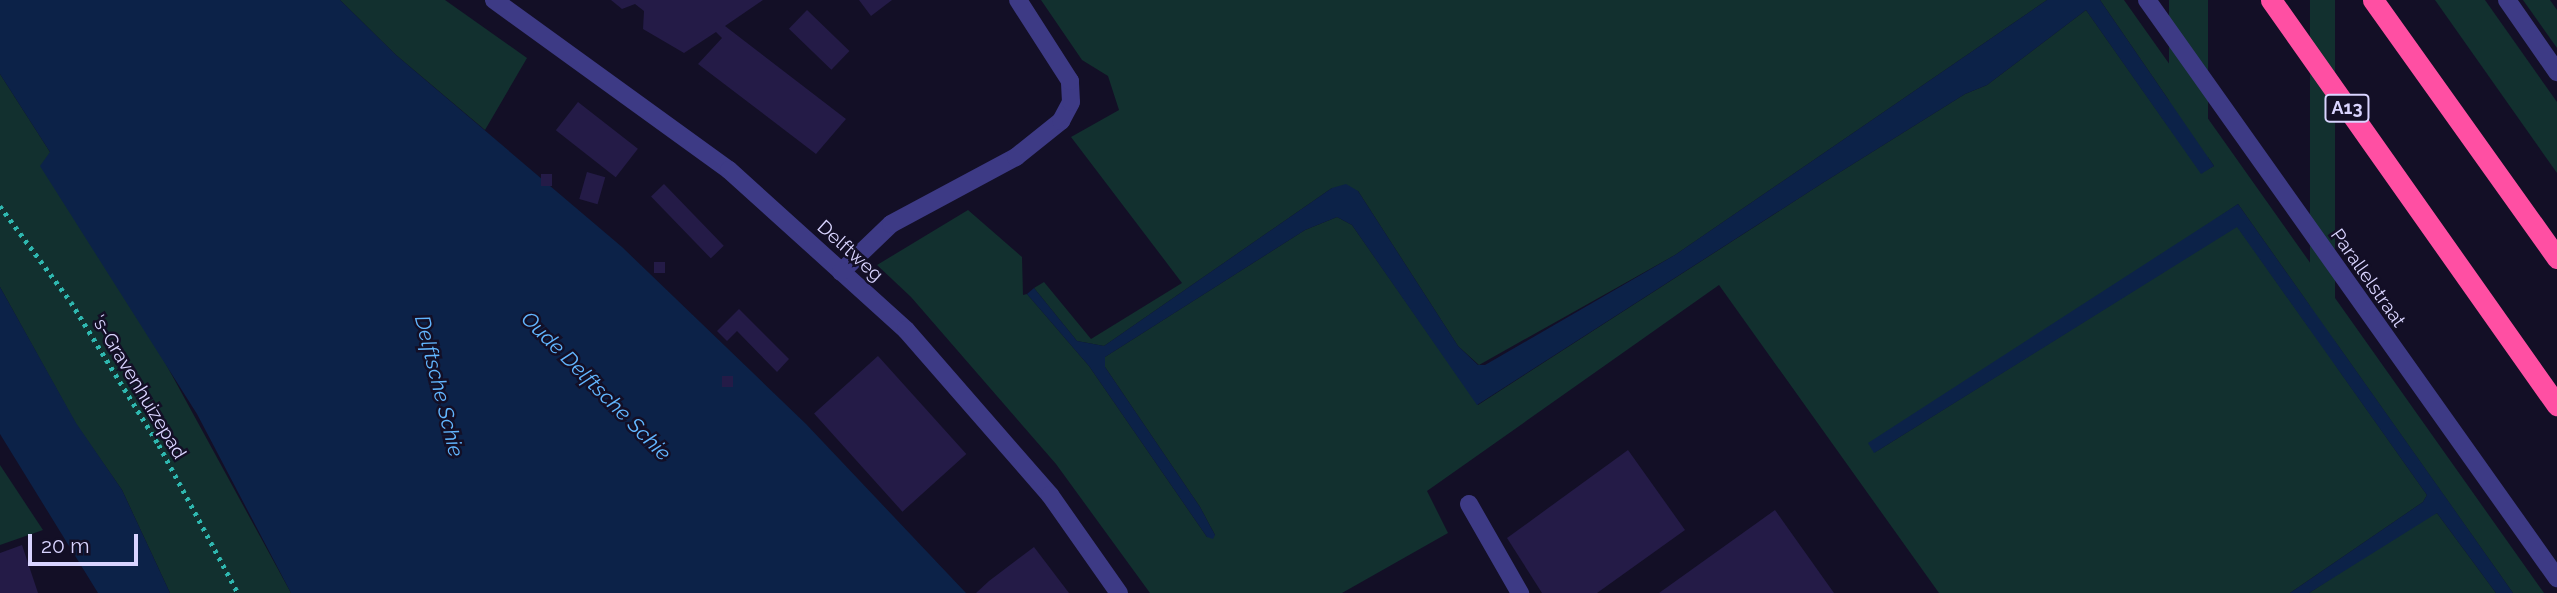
<!DOCTYPE html>
<style>
body{margin:0}
#map{position:relative;width:2557px;height:593px;overflow:hidden;background:#130f26;font-family:Raleway,sans-serif}
div>[style]{position:absolute}
.green>*{inset:0;background:#12302f;transform-origin:0 0}
.water>*{inset:0;background:#0c2248}
.building>*{inset:0;background:#241b47;transform-origin:0 0}
.path>*{height:4.5px;margin-top:-2.25px;transform-origin:0;background:repeating-linear-gradient(90deg,#2fb8b0 0 3.5px,transparent 0 8.5px)}
.minor>*{height:18px;margin:-9px;padding:0 9px;transform-origin:9px;border-radius:9px;background:#3d3a85}
.highway>*{height:21px;margin:-10.5px;padding:0 10.5px;transform-origin:10.5px;border-radius:10.5px;background:#ff4fa3}
span{translate:-50% -50%;white-space:nowrap;text-align:center;line-height:1.15;-webkit-text-stroke:5px #130f26;paint-order:stroke}
.shield-label span{padding:2px 5px;background:#130f26;border:2px solid;border-radius:5px;-webkit-text-stroke-width:0}
.shield-label{font-size:18px;color:#d9d4ff;font-weight:700}
.street-label{font-size:19px;color:#d9d4ff}
.water-label{font-size:21px;color:#62b6ff;font-style:italic}
.scale{position:absolute;left:28px;top:534px;width:110px;height:32px;box-sizing:border-box;border:4px solid #d9d4ff;border-top:0;padding-left:9px;font-size:21px;line-height:24px;white-space:nowrap;color:#d9d4ff;-webkit-text-stroke:5px #130f26;paint-order:stroke}
</style>
<div id="map">
<div class="green">
<div style="clip-path:polygon(340px 0,445px 0,527px 58px,485px 130px,396px 55px)"></div>
<div style="clip-path:polygon(1041px 0,2047px 0,1675px 255px,1479px 365px,1458px 346px,1358px 191px,1332px 188px,1104px 346px,1077px 341px,1034px 288px,1044px 282px,1091px 339px,1182px 283px,1071px 137px,1119px 110px,1108px 76px,1082px 60px)"></div>
<div style="clip-path:polygon(2100px 0,2124px 0,2544px 593px,2513px 593px,2238px 204px,1874px 453px,2237px 226px,2427px 495px,2423px 502px,2290px 593px,1939px 593px,1719px 285px,1427px 491px,1448px 533px,1342px 593px,1150px 593px,1056px 464px,911px 297px,877px 265px,968px 210px,1022px 257px,1023px 295px,1027px 294px,1089px 366px,1207px 537px,1215px 535px,1200px 507px,1105px 367px,1105px 357px,1305px 230px,1337px 217px,1352px 225px,1478px 405px,1821px 184px,1965px 94px,1987px 85px,2086px 10px,2201px 173px,2214px 166px)"></div>
<div style="left:2169px;top:0;width:39px;height:671px"></div>
<div style="left:2310px;top:0;width:25px;height:428px"></div>
<div style="clip-path:polygon(2435px 0,2485px 0,2557px 102px,2557px 173px)"></div>
<div style="clip-path:polygon(2523px 0,2550px 0,2557px 10px,2557px 48px)"></div>
<div style="clip-path:polygon(0 74px,50px 152px,291px 593px,170px 593px,122px 490px,76px 424px,0 287px)"></div>
<div style="clip-path:polygon(0 465px,43px 530px,0 545px)"></div>
<div style="clip-path:polygon(2437px 513px,2496px 593px,2309px 593px,2422px 519px)"></div>
</div>
<div class="water">
<div style="clip-path:polygon(0 0,340px 0,396px 55px,622px 247px,806px 424px,966px 593px,291px 593px,197px 414px,40px 166px,50px 152px,0 74px)"></div>
<div style="clip-path:polygon(2047px 0,2100px 0,2214px 166px,2201px 174px,2086px 10px,1987px 85px,1965px 94px,1821px 184px,1477px 405px,1352px 225px,1337px 217px,1305px 230px,1105px 357px,1105px 367px,1200px 507px,1215px 535px,1213px 539px,1207px 537px,1089px 366px,1027px 294px,1034px 288px,1077px 341px,1104px 346px,1332px 188px,1346px 184px,1358px 191px,1458px 346px,1478px 365px,1485px 365px,1675px 255px)"></div>
<div style="clip-path:polygon(2238px 204px,2451px 505px,2513px 593px,2496px 593px,2437px 513px,2309px 593px,2290px 593px,2423px 502px,2427px 495px,2237px 227px,1874px 453px,1868px 443px)"></div>
<div style="clip-path:polygon(0 287px,76px 423px,122px 490px,170px 593px,98px 593px,0 434px)"></div>
</div>
<div class="building">
<div style="clip-path:polygon(611px 0,763px 0,725px 26px,846px 119px,816px 154px,698px 64px,722px 38px,716px 32px,684px 53px,643px 29px,644px 11px,635px 4px,622px 9px)"></div>
<div style="clip-path:polygon(859px 0,892px 0,871px 16px)"></div>
<div style="left:807px;top:10px;width:59px;height:26px;rotate:44deg"></div>
<div style="left:578px;top:102px;width:76px;height:36px;rotate:38deg"></div>
<div style="left:587px;top:172px;width:19px;height:28px;rotate:16deg"></div>
<div style="left:541px;top:174px;width:11px;height:12px"></div>
<div style="left:664px;top:184px;width:86px;height:18px;rotate:46deg"></div>
<div style="left:654px;top:262px;width:11px;height:11px"></div>
<div style="clip-path:polygon(739px 309px,789px 359px,777px 372px,737px 331px,727px 341px,717px 331px)"></div>
<div style="left:878px;top:356px;width:132px;height:86px;rotate:48deg"></div>
<div style="left:722px;top:376px;width:11px;height:11px"></div>
<div style="clip-path:polygon(1628px 450px,1685px 530px,1597px 593px,1542px 593px,1507px 538px)"></div>
<div style="clip-path:polygon(1775px 510px,1834px 593px,1659px 593px)"></div>
<div style="clip-path:polygon(22px 545px,38px 593px,0 593px,0 553px)"></div>
<div style="clip-path:polygon(1034px 547px,1069px 593px,976px 593px,989px 581px)"></div>
</div>
<div class="path">
<div style="left:0;top:206px;width:119px;rotate:53.5deg"></div>
<div style="left:71px;top:302px;width:168px;rotate:58.4deg"></div>
<div style="left:159px;top:445px;width:168px;rotate:61.9deg"></div>
</div>
<div class="minor">
<div style="left:494px;top:0;width:290px;rotate:35.9deg"></div>
<div style="left:729px;top:170px;width:239px;rotate:42.1deg"></div>
<div style="left:906px;top:330px;width:219px;rotate:48.9deg"></div>
<div style="left:1050px;top:495px;width:120px;rotate:54.9deg"></div>
<div style="left:2147px;top:0;width:709px;rotate:54.65deg"></div>
<div style="left:2507px;top:0;width:88px;rotate:55.2deg"></div>
<div style="left:841px;top:272px;width:69px;rotate:-43.8deg"></div>
<div style="left:891px;top:224px;width:142px;rotate:-28.2deg"></div>
<div style="left:1016px;top:157px;width:58px;rotate:-38.7deg"></div>
<div style="left:1061px;top:121px;width:21px;rotate:-62deg"></div>
<div style="left:1071px;top:102px;width:21px;rotate:-93deg"></div>
<div style="left:1070px;top:81px;width:96px;rotate:-122.7deg"></div>
<div style="left:1469px;top:504px;width:103px;rotate:60.2deg"></div>
</div>
<div class="highway">
<div style="left:2271px;top:0;width:496px;rotate:54.8deg"></div>
<div style="left:2373px;top:0;width:317px;rotate:54.5deg"></div>
</div>
<div class="shield-label">
<span style="left:2347px;top:108px">A13</span>
</div>
<div class="street-label">
<span style="left:850px;top:251px;rotate:42deg">Delftweg</span>
<span style="left:2368px;top:278px;rotate:55deg">Parallelstraat</span>
<span style="left:139px;top:387px;rotate:59deg">'s-Gravenhuizepad</span>
</div>
<div class="water-label">
<span style="left:439px;top:386px;rotate:76deg">Delftsche Schie</span>
<span style="left:596px;top:386px;rotate:45deg">Oude Delftsche Schie</span>
</div>
<div class="scale">20 m</div>
</div>
